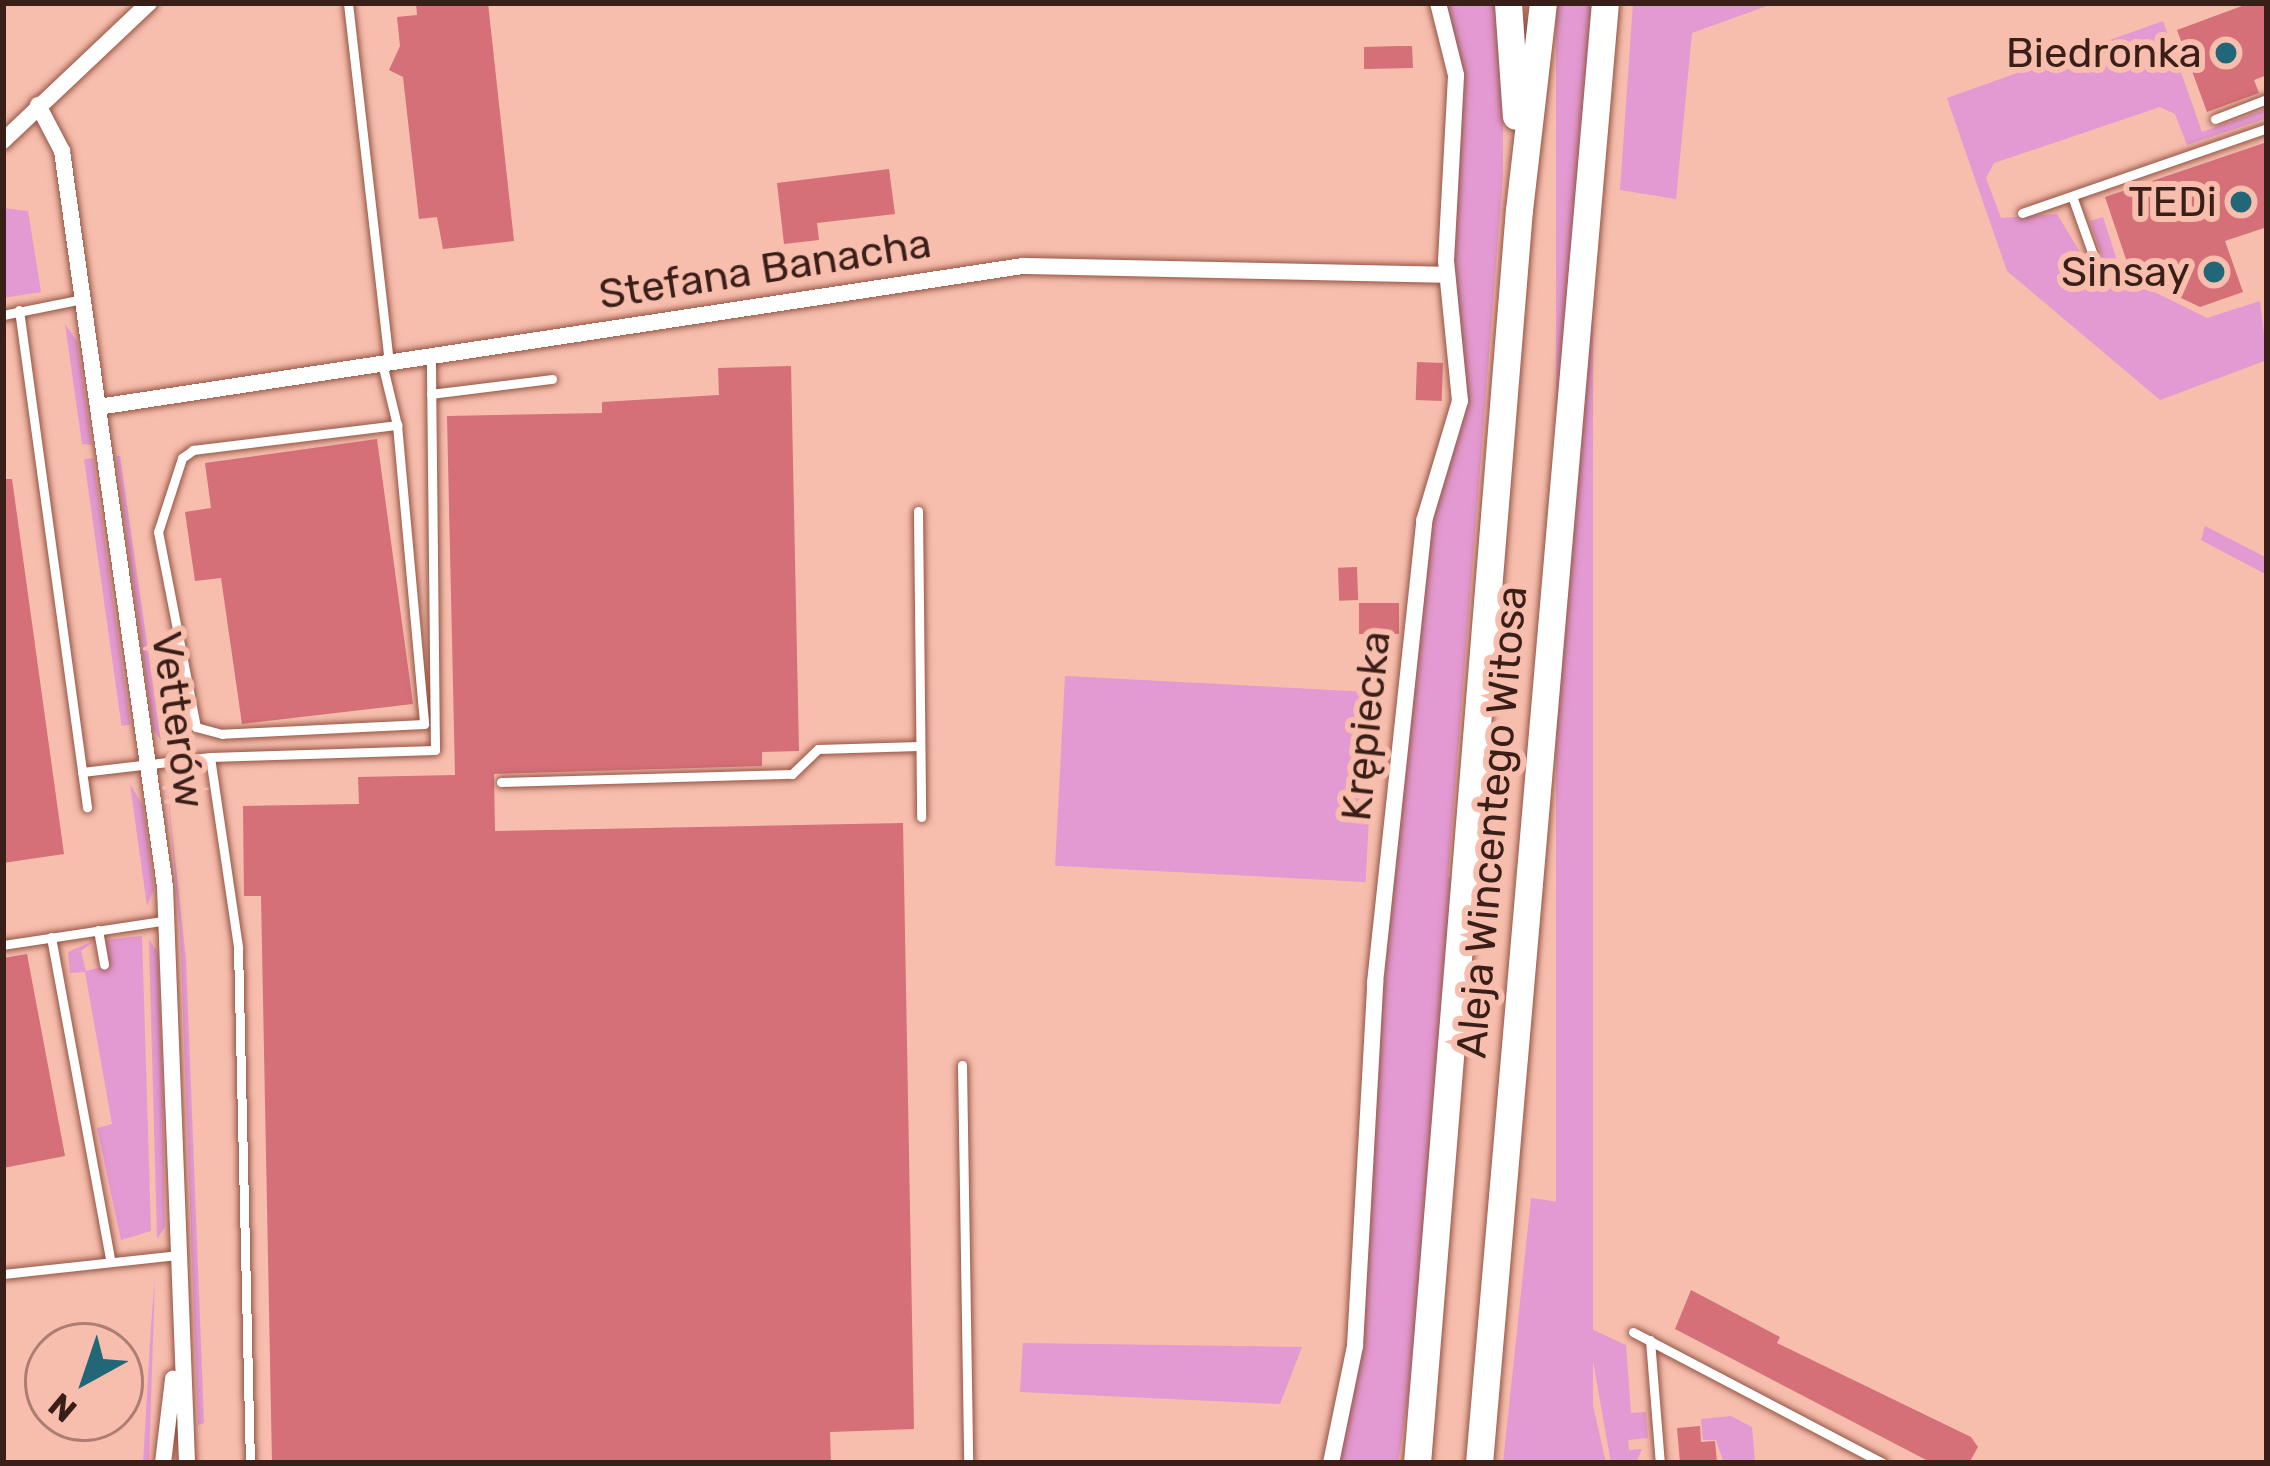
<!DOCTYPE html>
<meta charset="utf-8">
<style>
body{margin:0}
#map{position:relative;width:2270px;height:1466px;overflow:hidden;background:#f7bdad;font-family:Rubik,sans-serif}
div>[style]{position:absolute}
.green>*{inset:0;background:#e399d1;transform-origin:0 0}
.building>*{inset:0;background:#d56f78;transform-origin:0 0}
.roads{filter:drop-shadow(0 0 3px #945443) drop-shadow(0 0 3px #945443)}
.service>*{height:9px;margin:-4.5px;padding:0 4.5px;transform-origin:4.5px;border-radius:4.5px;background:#fff}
.minor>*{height:16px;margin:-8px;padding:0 8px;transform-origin:8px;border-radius:8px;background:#fff}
.primary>*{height:27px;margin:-13.5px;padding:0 13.5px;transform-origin:13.5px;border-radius:13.5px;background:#fff}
.dots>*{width:33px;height:33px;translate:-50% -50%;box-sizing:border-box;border:6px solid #f7bdad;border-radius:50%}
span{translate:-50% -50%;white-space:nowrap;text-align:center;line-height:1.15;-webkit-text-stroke:12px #f7bdad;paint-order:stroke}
.poi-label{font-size:42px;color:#3a1f18}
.right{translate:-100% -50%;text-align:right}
.street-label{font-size:42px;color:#3a1f18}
.frame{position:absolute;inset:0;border:6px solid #3a1f18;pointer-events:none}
.north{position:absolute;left:24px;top:1322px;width:120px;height:120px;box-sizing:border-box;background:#f7bdad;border:3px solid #ab7e71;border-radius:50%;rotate:220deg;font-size:33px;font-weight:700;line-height:48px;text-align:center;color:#3a1f18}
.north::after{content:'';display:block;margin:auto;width:42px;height:54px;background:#226777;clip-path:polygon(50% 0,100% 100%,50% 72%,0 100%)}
</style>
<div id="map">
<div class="green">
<div style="clip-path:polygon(1444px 3px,1496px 3px,1503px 83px,1503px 177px,1448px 877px,1457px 878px,1416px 1348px,1398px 1463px,1337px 1463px,1431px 504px,1462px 416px,1453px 279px,1461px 81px)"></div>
<div style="left:1556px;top:3px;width:37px;height:1466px"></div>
<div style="clip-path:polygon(1633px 3px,1775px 3px,1692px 33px,1676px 199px,1620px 190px)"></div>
<div style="clip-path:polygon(2163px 21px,2202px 132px,2267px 109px,2267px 118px,2187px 145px,2175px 114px,2160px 107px,1994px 163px,1986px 178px,2001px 218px,2057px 214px,2083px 257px,2106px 268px,2090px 221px,2103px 217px,2122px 276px,2207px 318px,2260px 301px,2267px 360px,2160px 400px,2007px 271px,1947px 98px)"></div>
<div style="clip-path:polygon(3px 208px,28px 211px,41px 292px,3px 298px)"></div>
<div style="clip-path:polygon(65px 324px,77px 341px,92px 445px,82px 444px)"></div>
<div style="clip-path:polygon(116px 456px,120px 456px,161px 741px,153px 729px)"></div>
<div style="left:93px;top:458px;width:269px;height:9px;rotate:82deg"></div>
<div style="clip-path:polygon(2205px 526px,2267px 558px,2267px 575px,2201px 540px)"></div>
<div style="left:1065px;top:676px;width:311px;height:190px;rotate:3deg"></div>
<div style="clip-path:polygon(130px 784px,143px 806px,154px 889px,147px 906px)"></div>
<div style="clip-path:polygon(167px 785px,186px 959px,204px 1423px,198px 1425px,180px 932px)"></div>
<div style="clip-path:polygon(142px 936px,151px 1231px,121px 1240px,97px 1128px,112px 1124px,85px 972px,70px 973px,68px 952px,94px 941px,81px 951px,86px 971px,109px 965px,106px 940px)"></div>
<div style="clip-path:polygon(149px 940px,158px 952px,163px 1101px,165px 1227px,157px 1239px)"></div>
<div style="clip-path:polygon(1531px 1198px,1587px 1206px,1575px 1326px,1606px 1463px,1503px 1463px)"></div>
<div style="clip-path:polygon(155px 1277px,149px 1463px,143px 1463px,151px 1326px)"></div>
<div style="clip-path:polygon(1587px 1327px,1626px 1345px,1631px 1413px,1646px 1412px,1648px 1438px,1628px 1440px,1629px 1450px,1642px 1449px,1636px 1463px,1611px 1463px)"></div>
<div style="clip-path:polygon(1023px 1343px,1302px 1347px,1280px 1404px,1020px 1392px)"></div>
<div style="clip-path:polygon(1731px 1416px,1752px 1427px,1755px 1463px,1724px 1463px,1716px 1440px,1703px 1440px,1701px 1419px)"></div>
</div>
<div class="building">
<div style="clip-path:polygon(416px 3px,488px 3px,514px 241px,443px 249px,437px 217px,419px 219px,403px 77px,389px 70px,400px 46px,397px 17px,417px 15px)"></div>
<div style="clip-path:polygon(2250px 3px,2267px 3px,2267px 75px,2254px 80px,2259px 93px,2207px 112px,2177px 30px)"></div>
<div style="clip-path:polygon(1399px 46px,1412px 46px,1413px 68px,1364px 69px,1364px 47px)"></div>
<div style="clip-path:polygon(2267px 142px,2267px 227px,2225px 241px,2243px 292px,2200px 307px,2131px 274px,2105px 197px)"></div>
<div style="clip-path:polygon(889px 169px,895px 214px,817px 223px,819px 240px,784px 244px,777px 183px)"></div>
<div style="left:1417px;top:362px;width:26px;height:38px;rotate:2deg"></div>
<div style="clip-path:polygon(791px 366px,799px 751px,762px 752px,762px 766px,494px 774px,495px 831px,903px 823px,914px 1429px,830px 1432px,831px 1463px,272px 1463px,261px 896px,244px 896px,243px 806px,359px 804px,358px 777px,455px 775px,447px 416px,602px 413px,602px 402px,719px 395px,718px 368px)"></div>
<div style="clip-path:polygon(377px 439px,413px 704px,242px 724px,221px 578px,195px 581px,185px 512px,211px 508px,205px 463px)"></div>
<div style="clip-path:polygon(3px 479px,12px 479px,64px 854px,3px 863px)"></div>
<div style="left:1357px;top:567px;width:33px;height:19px;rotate:88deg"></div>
<div style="left:1399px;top:603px;width:31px;height:40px;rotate:90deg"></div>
<div style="clip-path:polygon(27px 954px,65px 1156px,3px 1168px,3px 958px)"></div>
<div style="clip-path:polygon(1691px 1290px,1780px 1337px,1777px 1343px,1971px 1437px,1978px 1447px,1969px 1463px,1932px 1463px,1675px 1329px)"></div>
<div style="clip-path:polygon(1700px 1426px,1701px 1442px,1715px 1441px,1717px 1463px,1680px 1463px,1677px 1428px)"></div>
</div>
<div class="roads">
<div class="service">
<div style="left:348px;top:3px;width:361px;rotate:83.5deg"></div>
<div style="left:2215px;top:119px;width:56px;rotate:-21deg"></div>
<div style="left:2072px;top:196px;width:63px;rotate:70.4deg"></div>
<div style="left:2022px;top:213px;width:259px;rotate:-19.1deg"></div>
<div style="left:19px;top:310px;width:502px;rotate:82.21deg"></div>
<div style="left:3px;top:315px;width:82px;rotate:-11.3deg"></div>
<div style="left:382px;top:363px;width:64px;rotate:76.4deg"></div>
<div style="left:431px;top:394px;width:122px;rotate:-7.1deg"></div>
<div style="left:397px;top:425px;width:300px;rotate:84.8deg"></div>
<div style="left:424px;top:724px;width:202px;rotate:177.2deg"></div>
<div style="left:222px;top:734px;width:27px;rotate:-165deg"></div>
<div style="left:196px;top:727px;width:199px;rotate:-101deg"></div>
<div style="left:158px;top:532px;width:78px;rotate:-72deg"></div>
<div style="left:182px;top:458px;width:14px;rotate:-36deg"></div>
<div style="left:193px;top:450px;width:206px;rotate:-7deg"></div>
<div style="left:918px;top:511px;width:306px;rotate:89.4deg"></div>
<div style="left:210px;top:757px;width:192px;rotate:81.6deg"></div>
<div style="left:238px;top:947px;width:516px;rotate:88.67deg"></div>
<div style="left:82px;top:772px;width:129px;rotate:-6.7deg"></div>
<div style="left:210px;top:757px;width:225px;rotate:-1.8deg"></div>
<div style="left:435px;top:750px;width:394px;rotate:-90.6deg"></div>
<div style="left:501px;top:782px;width:291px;rotate:-1.6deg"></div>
<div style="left:792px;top:774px;width:36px;rotate:-44deg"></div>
<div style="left:818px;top:749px;width:101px;rotate:-1.7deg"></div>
<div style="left:98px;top:930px;width:35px;rotate:80deg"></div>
<div style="left:51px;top:937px;width:328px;rotate:79.6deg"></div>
<div style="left:3px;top:945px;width:167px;rotate:-8.6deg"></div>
<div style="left:962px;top:1065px;width:398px;rotate:89.1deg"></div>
<div style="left:3px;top:1274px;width:175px;rotate:-6.2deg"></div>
<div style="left:1633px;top:1332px;width:282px;rotate:27.7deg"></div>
<div style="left:1650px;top:1340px;width:123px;rotate:85.4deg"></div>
</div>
<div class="minor">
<div style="left:38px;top:105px;width:52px;rotate:62.4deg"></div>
<div style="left:62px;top:151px;width:743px;rotate:82.03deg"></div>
<div style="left:165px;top:887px;width:576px;rotate:87.81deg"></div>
<div style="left:3px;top:141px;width:201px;rotate:-43.4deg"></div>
<div style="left:98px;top:407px;width:936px;rotate:-8.67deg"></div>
<div style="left:1023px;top:266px;width:424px;rotate:1.2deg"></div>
<div style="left:163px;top:1463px;width:85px;rotate:-83.2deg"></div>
<div style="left:1331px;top:1463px;width:119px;rotate:-78.4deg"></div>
<div style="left:1355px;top:1346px;width:364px;rotate:-86.8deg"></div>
<div style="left:1375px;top:983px;width:465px;rotate:-83.9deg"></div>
<div style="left:1424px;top:521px;width:125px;rotate:-73.3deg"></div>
<div style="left:1460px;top:401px;width:141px;rotate:-95.7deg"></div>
<div style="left:1446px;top:261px;width:186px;rotate:-86.9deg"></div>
<div style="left:1456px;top:75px;width:74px;rotate:-104deg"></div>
</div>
<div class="primary">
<div style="left:1508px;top:3px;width:113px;rotate:86deg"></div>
<div style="left:1417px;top:1463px;width:1257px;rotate:-85.35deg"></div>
<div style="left:1519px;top:210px;width:208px;rotate:-83.4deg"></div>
<div style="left:1479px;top:1463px;width:1465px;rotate:-85.07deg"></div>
</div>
</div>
<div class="dots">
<div style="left:2226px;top:53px;background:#226777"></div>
<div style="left:2241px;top:202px;background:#226777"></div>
<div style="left:2214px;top:272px;background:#226777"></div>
</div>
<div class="poi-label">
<span class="right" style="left:2202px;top:53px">Biedronka</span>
<span class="right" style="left:2217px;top:202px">TEDi</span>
<span class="right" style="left:2190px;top:272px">Sinsay</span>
</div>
<div class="street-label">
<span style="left:765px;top:269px;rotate:-9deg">Stefana Banacha</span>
<span style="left:178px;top:720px;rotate:82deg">Vetterów</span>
<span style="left:1366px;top:726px;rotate:-84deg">Krępiecka</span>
<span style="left:1492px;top:822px;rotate:-85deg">Aleja Wincentego Witosa</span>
</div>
<div class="frame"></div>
<div class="north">N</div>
</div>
